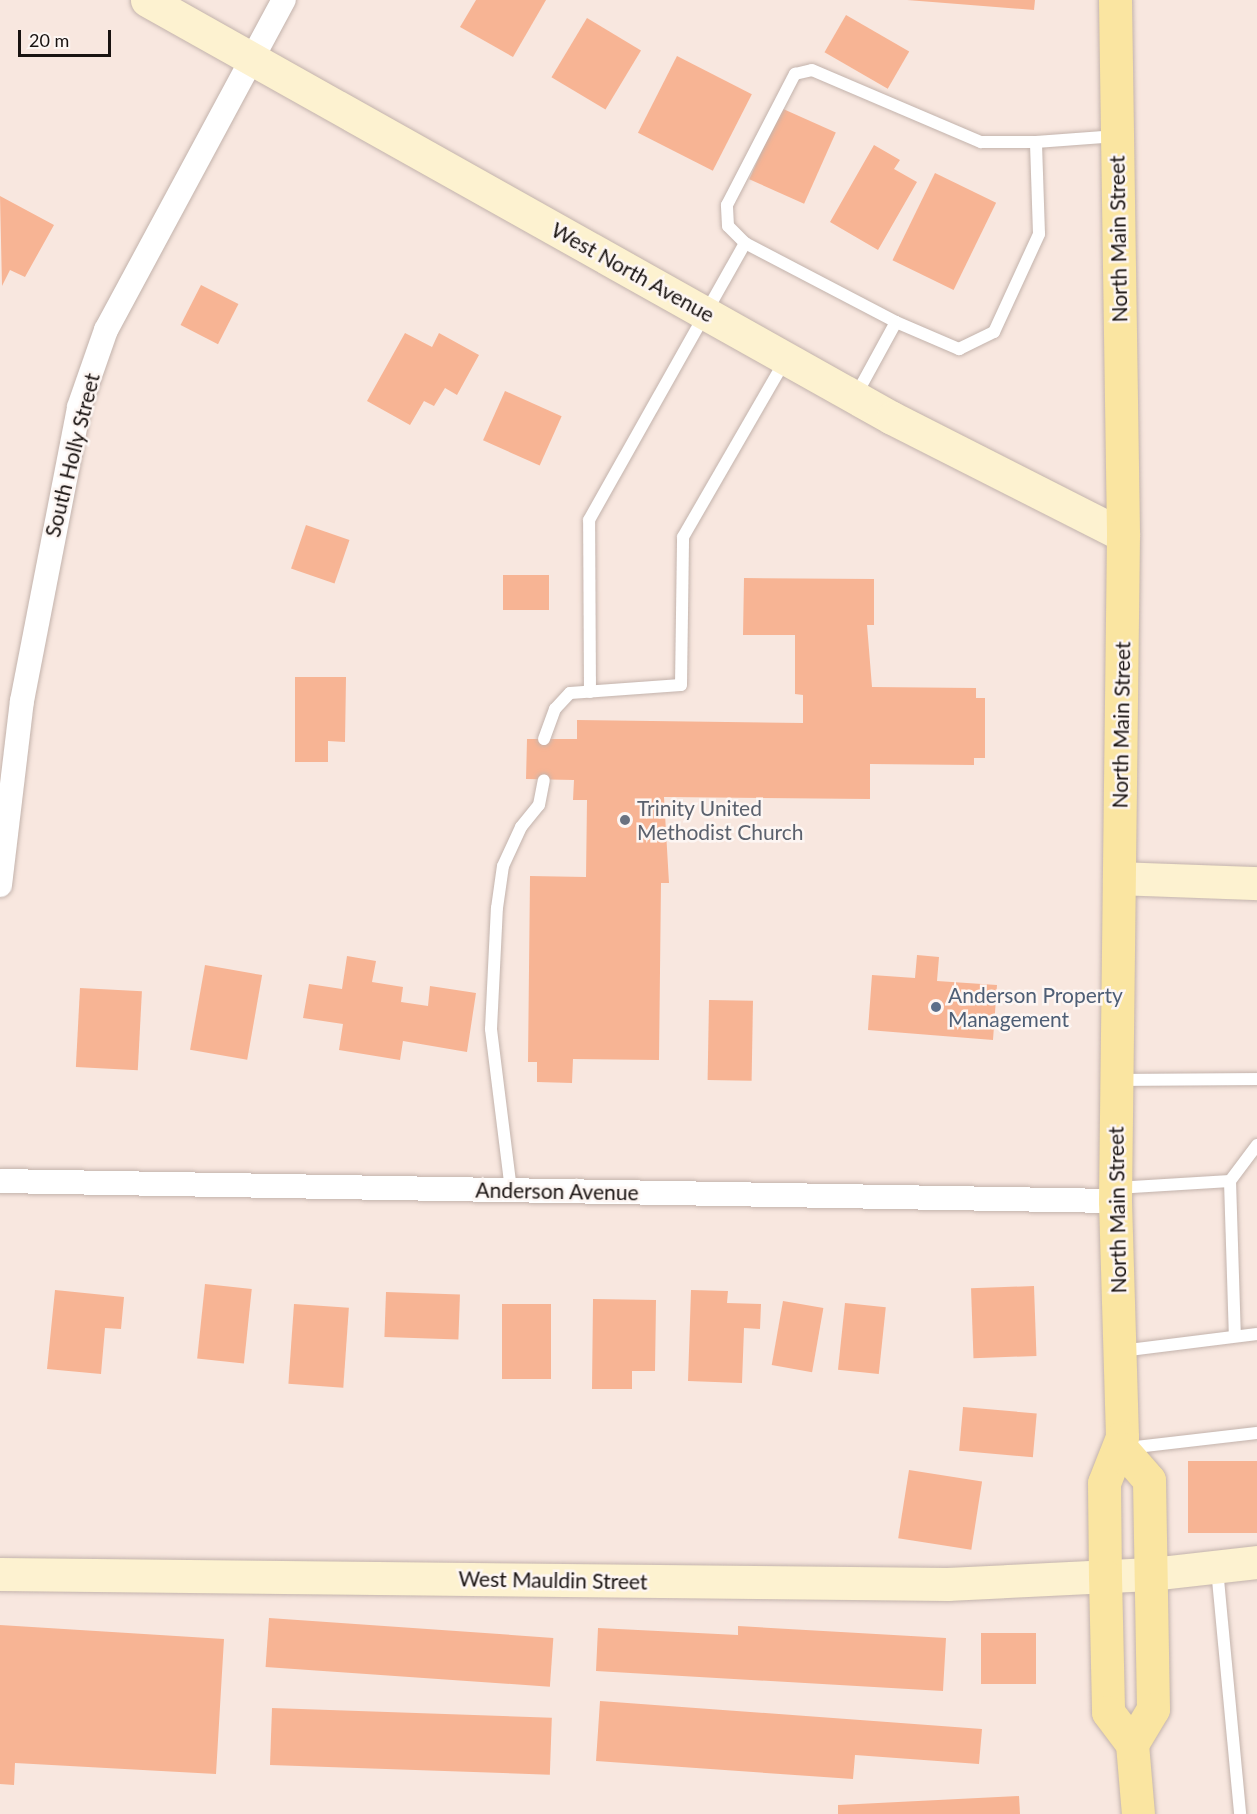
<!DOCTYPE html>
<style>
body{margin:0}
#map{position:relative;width:1257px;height:1814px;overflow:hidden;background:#f8e7df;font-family:Lato,sans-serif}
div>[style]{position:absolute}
.building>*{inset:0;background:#f7b494;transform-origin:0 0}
.roads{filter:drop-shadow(0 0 2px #c3b3ac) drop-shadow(0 0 2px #c3b3ac)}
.lane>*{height:12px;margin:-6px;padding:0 6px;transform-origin:6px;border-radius:6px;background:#fff}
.street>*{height:24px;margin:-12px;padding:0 12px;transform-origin:12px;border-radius:12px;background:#fff}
.secondary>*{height:33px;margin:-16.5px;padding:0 16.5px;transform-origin:16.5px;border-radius:16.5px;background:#fdf2d0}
.primary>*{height:33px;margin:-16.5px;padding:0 16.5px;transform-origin:16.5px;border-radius:16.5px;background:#fae5a1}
.dots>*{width:16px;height:16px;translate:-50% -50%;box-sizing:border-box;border:3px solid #fdf6f3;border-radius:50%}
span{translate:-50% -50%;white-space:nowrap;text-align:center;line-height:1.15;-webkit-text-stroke:5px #fdf6f3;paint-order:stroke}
.street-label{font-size:21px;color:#191311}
.worship-label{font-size:21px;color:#5b616d}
.left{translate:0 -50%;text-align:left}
.service-label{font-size:21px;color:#4e5e75}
.scale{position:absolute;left:18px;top:30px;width:93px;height:27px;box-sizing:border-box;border:3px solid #191311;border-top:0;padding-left:8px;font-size:18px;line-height:21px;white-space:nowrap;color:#191311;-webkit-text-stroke:4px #fdf6f3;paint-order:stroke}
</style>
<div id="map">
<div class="building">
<div style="clip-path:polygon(476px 0,546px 0,513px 57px,460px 27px)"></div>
<div style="clip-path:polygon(907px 0,1035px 0,1034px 10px)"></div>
<div style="left:846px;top:15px;width:73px;height:43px;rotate:30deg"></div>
<div style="left:587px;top:18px;width:63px;height:69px;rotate:31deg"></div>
<div style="left:677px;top:56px;width:84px;height:86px;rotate:27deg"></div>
<div style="left:781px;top:108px;width:60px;height:78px;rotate:24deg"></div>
<div style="clip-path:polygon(874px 145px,900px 160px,894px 169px,917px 182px,878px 250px,830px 222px)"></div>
<div style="left:935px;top:173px;width:68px;height:97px;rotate:26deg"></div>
<div style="clip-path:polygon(0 196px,54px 225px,25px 277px,10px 270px,2px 286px)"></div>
<div style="left:201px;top:285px;width:42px;height:45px;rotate:27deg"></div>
<div style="clip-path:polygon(405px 333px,432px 347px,439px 333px,479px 355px,457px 395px,445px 388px,434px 406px,424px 401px,410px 425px,367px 401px)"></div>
<div style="left:505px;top:391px;width:62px;height:54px;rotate:24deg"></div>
<div style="left:306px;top:525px;width:46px;height:46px;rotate:19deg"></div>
<div style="left:549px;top:575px;width:35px;height:46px;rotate:90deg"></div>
<div style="clip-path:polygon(744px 578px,874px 579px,874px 625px,867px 625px,872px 687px,976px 688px,976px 698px,985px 698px,985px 758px,974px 758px,974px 765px,870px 764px,870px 799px,664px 797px,669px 883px,661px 883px,659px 1060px,573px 1059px,572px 1083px,537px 1082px,537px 1062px,528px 1062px,530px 876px,586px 877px,587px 800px,573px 800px,574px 780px,526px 779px,527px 739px,577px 739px,577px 720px,803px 723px,803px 695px,795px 694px,795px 635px,743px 635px)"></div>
<div style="clip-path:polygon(295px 677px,346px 677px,345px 742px,328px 741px,328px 762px,295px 762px)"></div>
<div style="clip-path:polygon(917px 955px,939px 957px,937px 981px,997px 985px,993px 1040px,868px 1030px,872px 975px,915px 978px)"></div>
<div style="clip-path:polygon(347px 956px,376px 961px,372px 982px,403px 987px,401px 1002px,428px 1006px,430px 986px,476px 993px,467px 1052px,403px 1041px,400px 1060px,339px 1050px,343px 1024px,303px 1018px,309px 984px,342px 989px)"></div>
<div style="left:205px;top:965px;width:58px;height:86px;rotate:10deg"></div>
<div style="left:80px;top:988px;width:62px;height:79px;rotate:3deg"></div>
<div style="left:709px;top:1000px;width:44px;height:80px;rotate:1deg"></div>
<div style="left:205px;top:1284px;width:47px;height:75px;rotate:6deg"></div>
<div style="left:1034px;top:1286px;width:70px;height:63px;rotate:88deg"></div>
<div style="clip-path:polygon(55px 1290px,124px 1297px,121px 1329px,105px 1328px,101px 1374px,47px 1369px)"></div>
<div style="clip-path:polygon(691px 1290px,728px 1291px,727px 1303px,761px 1304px,760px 1329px,744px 1328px,742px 1383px,688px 1381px)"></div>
<div style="left:386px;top:1292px;width:74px;height:45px;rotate:2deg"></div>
<div style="clip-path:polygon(593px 1299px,656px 1300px,655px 1371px,632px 1371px,632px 1389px,592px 1389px)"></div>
<div style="left:783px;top:1301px;width:41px;height:65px;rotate:10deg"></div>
<div style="left:845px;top:1303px;width:41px;height:67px;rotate:6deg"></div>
<div style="left:294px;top:1304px;width:55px;height:80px;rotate:4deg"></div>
<div style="left:502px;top:1304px;width:49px;height:75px"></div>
<div style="left:963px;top:1407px;width:74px;height:44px;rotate:5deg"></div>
<div style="left:1257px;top:1461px;width:72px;height:69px;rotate:90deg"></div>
<div style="left:909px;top:1470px;width:74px;height:69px;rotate:9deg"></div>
<div style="left:269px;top:1618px;width:285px;height:49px;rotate:4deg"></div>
<div style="clip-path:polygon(0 1625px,224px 1639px,216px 1774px,15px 1763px,14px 1785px,0 1784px)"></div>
<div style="clip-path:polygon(738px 1626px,946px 1638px,943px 1691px,596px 1671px,598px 1628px,738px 1635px)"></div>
<div style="left:981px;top:1633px;width:55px;height:51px"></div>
<div style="clip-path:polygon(600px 1701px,982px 1729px,979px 1764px,855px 1755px,853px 1779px,596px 1761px)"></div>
<div style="left:272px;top:1708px;width:280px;height:57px;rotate:2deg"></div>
<div style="clip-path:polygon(1019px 1796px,1020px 1814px,838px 1814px,838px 1805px)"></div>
</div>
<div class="roads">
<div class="lane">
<div style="left:745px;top:243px;width:24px;rotate:-135deg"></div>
<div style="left:728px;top:226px;width:21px;rotate:-93deg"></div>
<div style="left:727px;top:205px;width:148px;rotate:-62.6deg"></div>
<div style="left:795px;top:74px;width:17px;rotate:-13deg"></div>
<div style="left:812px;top:70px;width:184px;rotate:23.1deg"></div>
<div style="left:981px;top:142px;width:55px"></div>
<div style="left:896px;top:322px;width:69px;rotate:23.2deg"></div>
<div style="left:959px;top:349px;width:39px;rotate:-26deg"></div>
<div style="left:994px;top:332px;width:108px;rotate:-65.3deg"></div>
<div style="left:1039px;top:234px;width:92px;rotate:-91.9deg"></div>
<div style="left:1036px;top:142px;width:81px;rotate:-4.2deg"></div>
<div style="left:590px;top:692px;width:172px;rotate:-90.3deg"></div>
<div style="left:589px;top:520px;width:318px;rotate:-60.6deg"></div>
<div style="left:745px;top:243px;width:170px;rotate:27.6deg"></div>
<div style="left:896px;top:322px;width:85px;rotate:118.7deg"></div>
<div style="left:544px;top:739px;width:32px;rotate:-70deg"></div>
<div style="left:555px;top:709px;width:22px;rotate:-47deg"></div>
<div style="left:570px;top:693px;width:111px;rotate:-4.1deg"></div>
<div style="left:681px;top:685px;width:148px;rotate:-89.2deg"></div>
<div style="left:683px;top:537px;width:204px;rotate:-60deg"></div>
<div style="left:1118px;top:1080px;width:139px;rotate:-0.4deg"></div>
<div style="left:1230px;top:1181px;width:45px;rotate:-53.1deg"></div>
<div style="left:1116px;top:1188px;width:114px;rotate:-3.5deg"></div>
<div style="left:1230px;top:1181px;width:155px;rotate:88.2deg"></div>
<div style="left:511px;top:1190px;width:162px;rotate:-97.1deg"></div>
<div style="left:491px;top:1029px;width:121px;rotate:-87.2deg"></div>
<div style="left:497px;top:908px;width:42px;rotate:-81.9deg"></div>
<div style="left:503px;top:866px;width:43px;rotate:-65.2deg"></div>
<div style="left:521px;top:827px;width:28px;rotate:-51deg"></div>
<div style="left:539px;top:805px;width:25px;rotate:-79deg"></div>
<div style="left:1121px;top:1351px;width:137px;rotate:-7.1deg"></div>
<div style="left:1127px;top:1448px;width:131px;rotate:-6.6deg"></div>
<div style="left:1217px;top:1569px;width:246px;rotate:84.6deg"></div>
</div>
<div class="street">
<div style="left:0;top:885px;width:185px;rotate:-83.2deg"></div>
<div style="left:22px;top:701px;width:299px;rotate:-79deg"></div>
<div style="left:79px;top:407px;width:82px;rotate:-70.7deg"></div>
<div style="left:106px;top:330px;width:375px;rotate:-61.7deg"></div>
<div style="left:0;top:1181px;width:1115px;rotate:1.03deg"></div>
</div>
<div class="secondary">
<div style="left:147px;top:0;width:854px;rotate:29.3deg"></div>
<div style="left:892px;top:418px;width:259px;rotate:26.9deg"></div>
<div style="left:1119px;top:878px;width:138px;rotate:2.1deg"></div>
<div style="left:0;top:1574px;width:947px;rotate:0.61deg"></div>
<div style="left:947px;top:1584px;width:204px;rotate:-2.8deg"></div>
<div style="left:1151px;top:1574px;width:107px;rotate:-6.5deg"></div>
</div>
<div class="primary">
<div style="left:1115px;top:0;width:535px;rotate:89.14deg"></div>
<div style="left:1123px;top:535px;width:666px;rotate:90.69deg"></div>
<div style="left:1115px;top:1201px;width:236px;rotate:88.3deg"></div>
<div style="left:1122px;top:1437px;width:49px;rotate:111.4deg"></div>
<div style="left:1104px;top:1483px;width:93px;rotate:89.4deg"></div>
<div style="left:1105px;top:1576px;width:136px;rotate:88.7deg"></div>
<div style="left:1108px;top:1712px;width:40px;rotate:53deg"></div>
<div style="left:1132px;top:1744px;width:70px;rotate:85.1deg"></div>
<div style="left:1122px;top:1449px;width:41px;rotate:48.9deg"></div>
<div style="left:1149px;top:1480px;width:229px;rotate:89deg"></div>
<div style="left:1153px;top:1709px;width:41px;rotate:121deg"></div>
</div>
</div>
<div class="dots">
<div style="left:625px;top:820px;background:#6b7280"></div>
<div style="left:936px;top:1007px;background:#5c6f8a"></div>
</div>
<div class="street-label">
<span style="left:1118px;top:239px;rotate:-91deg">North Main Street</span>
<span style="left:633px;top:272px;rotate:29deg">West North Avenue</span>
<span style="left:72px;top:455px;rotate:-76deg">South Holly Street</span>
<span style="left:1121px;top:725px;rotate:-89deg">North Main Street</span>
<span style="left:557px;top:1191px;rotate:1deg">Anderson Avenue</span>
<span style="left:1117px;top:1210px;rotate:-91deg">North Main Street</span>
<span style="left:553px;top:1580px;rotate:1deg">West Mauldin Street</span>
</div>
<div class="worship-label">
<span class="left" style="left:637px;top:820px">Trinity United<br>Methodist Church</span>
</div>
<div class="service-label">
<span class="left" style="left:948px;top:1007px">Anderson Property<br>Management</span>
</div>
<div class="scale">20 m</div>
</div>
